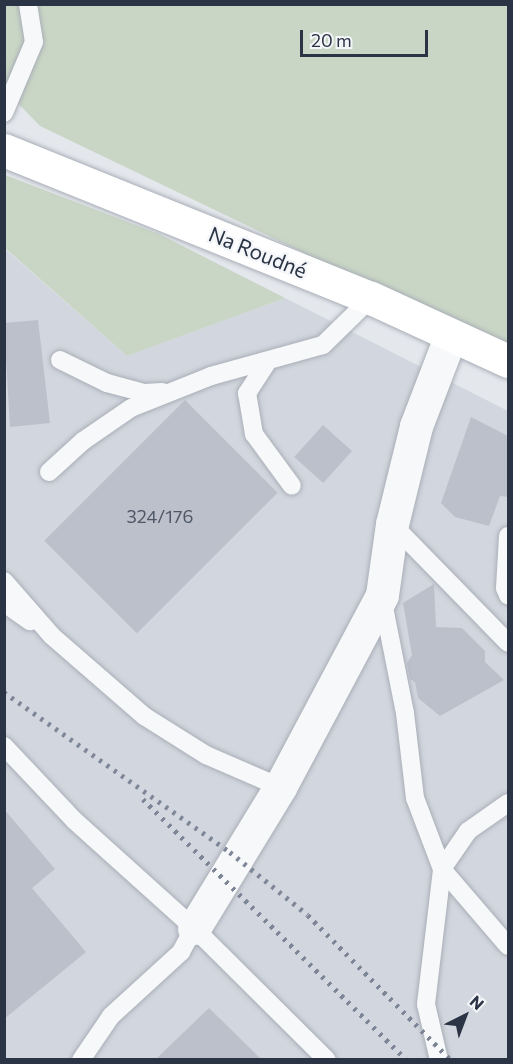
<!DOCTYPE html>
<meta charset="utf-8">
<style>
body{margin:0}
#map{position:relative;width:513px;height:1064px;overflow:hidden;background:#e4e7ec;font-family:Commissioner,sans-serif}
div>[style]{position:absolute}
.built>*{inset:0;background:#d2d6de}
.green>*{inset:0;background:#c9d6c5}
.building>*{inset:0;background:#bbc0ca;transform-origin:0 0}
.roads{filter:drop-shadow(0 0 2px #a9aeb7) drop-shadow(0 0 2px #a9aeb7)}
.lane>*{height:18px;margin:-9px;padding:0 9px;transform-origin:9px;border-radius:9px;background:#f7f8fa}
.street>*{height:33px;margin:-16.5px;padding:0 16.5px;transform-origin:16.5px;border-radius:16.5px;background:#f7f8fa}
.secondary>*{height:33px;margin:-16.5px;padding:0 16.5px;transform-origin:16.5px;border-radius:16.5px;background:#fff}
.rail>*{height:4.5px;margin-top:-2.25px;transform-origin:0;background:repeating-linear-gradient(90deg,#7d8696 0 3px,transparent 0 9px)}
span{translate:-50% -50%;white-space:nowrap;text-align:center;line-height:1.15;-webkit-text-stroke:4.5px #f4f6f9;paint-order:stroke}
.number-label{font-size:18px;color:#4f5766}
.number-label span{-webkit-text-stroke-width:0}
.street-label{font-size:21px;color:#2b3445}
.frame{position:absolute;inset:0;border:6px solid #2b3445;pointer-events:none}
.north{position:absolute;left:435px;top:986px;width:60px;height:60px;-webkit-text-stroke:4px #f4f6f9;paint-order:stroke;rotate:42deg;font-size:16px;font-weight:700;line-height:24px;text-align:center;color:#2b3445}
.north::after{content:'';display:block;margin:auto;width:21px;height:27px;background:#2b3445;clip-path:polygon(50% 0,100% 100%,50% 72%,0 100%)}
.scale{position:absolute;left:300px;top:30px;width:128px;height:27px;box-sizing:border-box;border:3px solid #2b3445;border-top:0;padding-left:8px;font-size:18px;line-height:21px;white-space:nowrap;color:#2b3445;-webkit-text-stroke:4px #f4f6f9;paint-order:stroke}
</style>
<div id="map">
<div class="built">
<div style="clip-path:polygon(4px 248px,127px 356px,285px 298px,508px 411px,508px 1059px,5px 1059px)"></div>
</div>
<div class="green">
<div style="clip-path:polygon(5px 5px,508px 5px,508px 351px,40px 126px,5px 90px)"></div>
<div style="clip-path:polygon(5px 175px,159px 234px,285px 298px,127px 356px,5px 248px)"></div>
</div>
<div class="building">
<div style="clip-path:polygon(38px 320px,50px 423px,10px 427px,4px 323px)"></div>
<div style="left:185px;top:400px;width:131px;height:199px;rotate:45deg"></div>
<div style="clip-path:polygon(471px 417px,508px 436px,508px 497px,500px 496px,489px 526px,455px 517px,441px 503px)"></div>
<div style="left:323px;top:425px;width:39px;height:43px;rotate:42deg"></div>
<div style="clip-path:polygon(434px 584px,436px 627px,462px 628px,485px 651px,485px 662px,504px 680px,440px 716px,418px 698px,415px 682px,410px 679px,407px 663px,412px 655px,403px 603px)"></div>
<div style="clip-path:polygon(4px 809px,55px 869px,32px 888px,86px 952px,4px 1019px)"></div>
<div style="clip-path:polygon(209px 1008px,261px 1059px,156px 1059px)"></div>
</div>
<div class="roads">
<div class="lane">
<div style="left:4px;top:113px;width:77px;rotate:-67.1deg"></div>
<div style="left:34px;top:42px;width:38px;rotate:-99deg"></div>
<div style="left:60px;top:360px;width:52px;rotate:26.1deg"></div>
<div style="left:107px;top:383px;width:39px;rotate:15deg"></div>
<div style="left:145px;top:393px;width:17px;rotate:-3deg"></div>
<div style="left:266px;top:364px;width:35px;rotate:123deg"></div>
<div style="left:247px;top:393px;width:42px;rotate:80.3deg"></div>
<div style="left:254px;top:434px;width:64px;rotate:53.8deg"></div>
<div style="left:49px;top:472px;width:46px;rotate:-42.4deg"></div>
<div style="left:83px;top:441px;width:58px;rotate:-34.5deg"></div>
<div style="left:131px;top:408px;width:86px;rotate:-21.8deg"></div>
<div style="left:211px;top:376px;width:116px;rotate:-15.5deg"></div>
<div style="left:323px;top:345px;width:67px;rotate:-44.4deg"></div>
<div style="left:392px;top:524px;width:166px;rotate:45.7deg"></div>
<div style="left:508px;top:536px;width:52px;rotate:93.3deg"></div>
<div style="left:505px;top:588px;width:8px;rotate:67deg"></div>
<div style="left:4px;top:581px;width:73px;rotate:48.9deg"></div>
<div style="left:52px;top:636px;width:122px;rotate:41deg"></div>
<div style="left:144px;top:716px;width:73px;rotate:32.2deg"></div>
<div style="left:206px;top:755px;width:81px;rotate:23.4deg"></div>
<div style="left:382px;top:597px;width:118px;rotate:78.8deg"></div>
<div style="left:405px;top:713px;width:86px;rotate:83.3deg"></div>
<div style="left:415px;top:798px;width:76px;rotate:69.2deg"></div>
<div style="left:442px;top:869px;width:101px;rotate:49.4deg"></div>
<div style="left:4px;top:603px;width:32px;rotate:35deg"></div>
<div style="left:4px;top:746px;width:103px;rotate:46.6deg"></div>
<div style="left:75px;top:821px;width:160px;rotate:42deg"></div>
<div style="left:194px;top:928px;width:187px;rotate:44.8deg"></div>
<div style="left:81px;top:1060px;width:53px;rotate:-55.7deg"></div>
<div style="left:111px;top:1016px;width:95px;rotate:-42.4deg"></div>
<div style="left:181px;top:952px;width:27px;rotate:-62deg"></div>
<div style="left:439px;top:1060px;width:57px;rotate:-103.1deg"></div>
<div style="left:426px;top:1004px;width:136px;rotate:-83.2deg"></div>
<div style="left:442px;top:869px;width:46px;rotate:-55.6deg"></div>
<div style="left:468px;top:831px;width:49px;rotate:-35deg"></div>
</div>
<div class="street">
<div style="left:194px;top:928px;width:165px;rotate:-58.6deg"></div>
<div style="left:280px;top:787px;width:217px;rotate:-62deg"></div>
<div style="left:382px;top:595px;width:72px;rotate:-82deg"></div>
<div style="left:392px;top:524px;width:101px;rotate:-76.2deg"></div>
<div style="left:416px;top:426px;width:97px;rotate:-69deg"></div>
</div>
<div class="secondary">
<div style="left:4px;top:150px;width:396px;rotate:22deg"></div>
<div style="left:371px;top:298px;width:151px;rotate:24.7deg"></div>
</div>
</div>
<div class="rail">
<div style="left:4px;top:692px;width:277px;rotate:35.3deg"></div>
<div style="left:230px;top:852px;width:100px;rotate:38.9deg"></div>
<div style="left:308px;top:915px;width:204px;rotate:45.4deg"></div>
<div style="left:143px;top:799px;width:371px;rotate:44.7deg"></div>
</div>
<div class="number-label">
<span style="left:160px;top:516px">324/176</span>
</div>
<div class="street-label">
<span style="left:258px;top:252px;rotate:22deg">Na Roudné</span>
</div>
<div class="frame"></div>
<div class="north">N</div>
<div class="scale">20 m</div>
</div>
